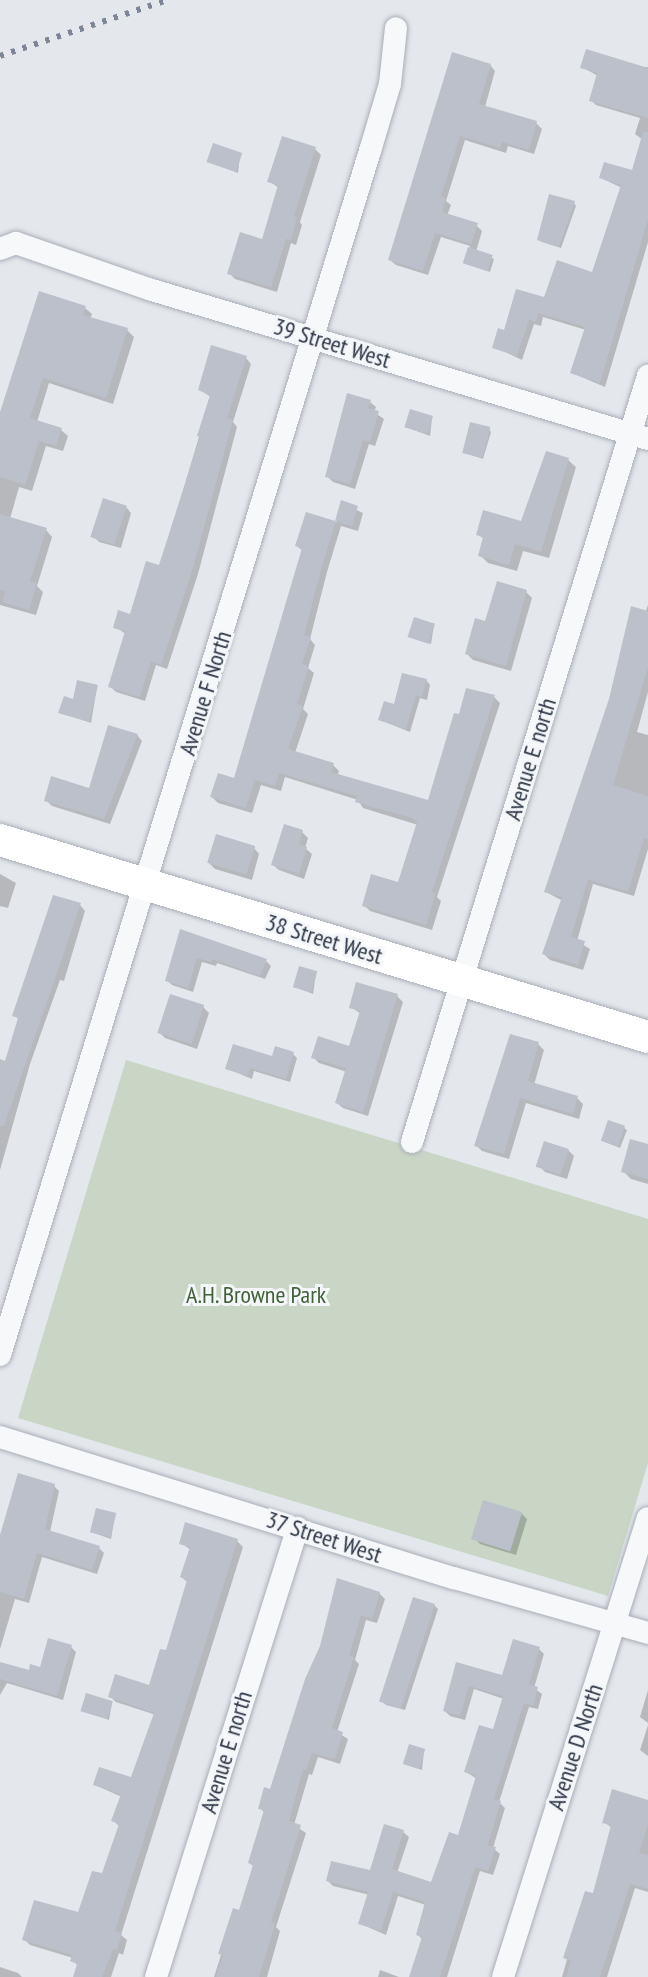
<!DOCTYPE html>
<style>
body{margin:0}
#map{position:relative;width:648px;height:1977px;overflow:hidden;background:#e4e7ec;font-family:"PT Sans Narrow",sans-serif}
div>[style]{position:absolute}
.green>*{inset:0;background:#c9d6c5}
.shadow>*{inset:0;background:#0003}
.building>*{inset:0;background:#bbc0ca;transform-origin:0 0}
.roads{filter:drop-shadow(0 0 2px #a9aeb7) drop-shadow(0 0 2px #a9aeb7)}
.street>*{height:22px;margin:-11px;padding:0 11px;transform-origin:11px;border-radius:11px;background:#f7f8fa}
.secondary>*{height:32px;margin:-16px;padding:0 16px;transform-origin:16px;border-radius:16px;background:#fff}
.rail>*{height:6px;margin-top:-3px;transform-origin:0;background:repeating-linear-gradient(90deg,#7d8696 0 4px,transparent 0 12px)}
span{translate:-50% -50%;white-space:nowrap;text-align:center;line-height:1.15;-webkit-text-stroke:6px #f4f6f9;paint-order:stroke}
.street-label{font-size:24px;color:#2b3445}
.park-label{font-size:24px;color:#3f6138}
</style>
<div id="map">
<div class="green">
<div style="clip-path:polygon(126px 1060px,648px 1219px,648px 1463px,608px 1596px,18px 1418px)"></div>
</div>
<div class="shadow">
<div style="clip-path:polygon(490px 65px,495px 71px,485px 107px,536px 123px,542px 129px,534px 154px,508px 146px,506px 153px,465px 140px,446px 201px,451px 205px,447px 216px,476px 225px,482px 231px,476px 252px,494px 259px,490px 272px,465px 262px,470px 246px,441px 237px,428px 275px,396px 265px,390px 260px)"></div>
<div style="clip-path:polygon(582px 67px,648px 67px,648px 242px,605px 387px,572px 373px,586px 330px,543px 317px,541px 326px,534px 324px,522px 360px,495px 347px,505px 332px,546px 300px,593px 275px,622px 188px,601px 178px,633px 173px,643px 140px,635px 134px,640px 118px,596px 105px,591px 100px,598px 76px)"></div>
<div style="clip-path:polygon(315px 149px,321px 155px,300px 222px,302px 225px,296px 245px,291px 243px,277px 292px,235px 279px,229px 273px,264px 241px,279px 188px,269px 181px)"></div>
<div style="clip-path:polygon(240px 155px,238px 173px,209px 162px)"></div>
<div style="clip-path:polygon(574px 203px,576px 206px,561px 248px,542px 242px,539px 239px)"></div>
<div style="clip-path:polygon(85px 308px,92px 314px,90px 319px,127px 330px,134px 337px,113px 404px,49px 383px,37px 422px,61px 430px,68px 436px,63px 451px,46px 446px,32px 491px,19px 487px,10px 519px,46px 530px,52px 537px,37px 586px,43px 592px,36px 615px,0 605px,0 426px)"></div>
<div style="clip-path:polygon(246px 358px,251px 364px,233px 422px,237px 427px,198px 574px,167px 669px,156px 665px,145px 701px,116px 692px,110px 686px,126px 634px,115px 627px,131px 616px,160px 567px,211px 397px,200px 390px)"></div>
<div style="clip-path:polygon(370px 402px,376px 407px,374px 412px,384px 419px,375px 446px,369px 444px,355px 489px,333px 482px,327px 476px)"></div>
<div style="clip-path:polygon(432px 418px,430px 436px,406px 427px)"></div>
<div style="clip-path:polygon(489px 429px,491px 432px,483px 459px,464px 452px)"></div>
<div style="clip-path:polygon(568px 460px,576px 467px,549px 558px,523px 551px,517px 571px,488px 563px,480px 555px,485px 540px,478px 534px,523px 523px)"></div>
<div style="clip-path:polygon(342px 503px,363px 513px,358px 531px,341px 526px,327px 572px,310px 639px,315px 645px,308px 668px,314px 673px,303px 709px,308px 714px,295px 753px,333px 765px,339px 771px,337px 776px,429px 803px,460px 716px,494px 697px,500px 703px,437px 897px,441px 901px,432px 930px,370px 911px,364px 905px,400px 885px,418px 825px,363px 808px,358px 800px,285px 777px,281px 791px,261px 785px,252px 813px,218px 803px,212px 797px,235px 780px,303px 551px,297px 546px,307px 514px,336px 523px)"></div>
<div style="clip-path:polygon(126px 507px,131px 513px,121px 548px,99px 542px,93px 536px)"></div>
<div style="clip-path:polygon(526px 592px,532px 598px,511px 671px,473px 660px,467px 654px,486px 623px)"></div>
<div style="clip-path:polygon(648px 605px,648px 692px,637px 732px,648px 735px,648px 849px,634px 896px,593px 884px,577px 941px,590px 949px,583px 970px,550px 960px,544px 954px,563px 901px,546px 892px)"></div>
<div style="clip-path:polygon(434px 625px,431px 644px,410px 636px)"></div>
<div style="clip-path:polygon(426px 680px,430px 685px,427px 700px,420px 698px,410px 732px,380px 720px)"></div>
<div style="clip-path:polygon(97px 687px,91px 723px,61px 712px,74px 701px)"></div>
<div style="clip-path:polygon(137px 735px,142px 741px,110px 824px,52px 806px,46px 800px,90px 790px)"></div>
<div style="clip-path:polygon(302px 832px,308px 838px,305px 848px,312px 854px,304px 879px,279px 870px,273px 865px)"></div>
<div style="clip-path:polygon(254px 848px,259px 854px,252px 880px,215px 869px,209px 863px)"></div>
<div style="clip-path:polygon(0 874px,16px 883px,8px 908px,0 906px)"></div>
<div style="clip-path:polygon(80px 905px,85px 911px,64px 981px,60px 980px,30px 1064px,0 1170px,0 1061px,7px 1063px,20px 1020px,15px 1016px)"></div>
<div style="clip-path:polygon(182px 931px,266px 961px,271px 966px,265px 979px,217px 963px,216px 966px,202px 962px,193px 992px,172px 985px,167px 980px)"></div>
<div style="clip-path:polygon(316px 973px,313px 994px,295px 987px)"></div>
<div style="clip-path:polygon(397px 996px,403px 1002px,368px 1116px,343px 1108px,337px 1103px,347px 1072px,319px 1063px,313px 1057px,350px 1048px,361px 1014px,351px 1007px)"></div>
<div style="clip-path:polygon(203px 1007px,209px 1013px,197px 1049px,165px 1038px,159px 1032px)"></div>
<div style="clip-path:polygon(538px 1044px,544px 1050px,534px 1085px,577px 1098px,583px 1104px,579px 1119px,526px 1103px,509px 1159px,482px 1151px,476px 1145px)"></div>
<div style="clip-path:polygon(293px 1054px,297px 1058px,290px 1082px,254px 1071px,252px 1079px,228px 1069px)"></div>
<div style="clip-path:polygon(624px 1128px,627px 1130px,620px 1148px,603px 1141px)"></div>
<div style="clip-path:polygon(648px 1146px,648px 1184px,631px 1179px,623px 1171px)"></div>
<div style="clip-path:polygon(568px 1150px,574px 1156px,567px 1179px,545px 1172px,539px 1166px)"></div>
<div style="clip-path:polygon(54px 1486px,59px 1491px,50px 1532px,98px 1547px,104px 1553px,97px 1574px,42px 1557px,29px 1603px,15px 1599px,0 1649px,0 1545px)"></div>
<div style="clip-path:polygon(521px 1513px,527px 1519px,516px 1555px,480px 1544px,474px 1538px)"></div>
<div style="clip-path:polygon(115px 1515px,111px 1539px,91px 1532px)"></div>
<div style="clip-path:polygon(237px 1541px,243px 1547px,121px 1935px,127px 1940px,123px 1955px,119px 1953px,111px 1977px,75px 1977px,78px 1967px,73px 1958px,30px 1945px,24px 1939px,80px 1915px,103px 1876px,120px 1827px,114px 1821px,122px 1797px,95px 1785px,132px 1780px,156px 1715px,116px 1702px,110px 1696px,150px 1687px,167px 1653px,188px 1583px,182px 1577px,191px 1550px,181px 1543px)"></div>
<div style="clip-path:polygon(379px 1593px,385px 1599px,377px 1623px,366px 1620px,355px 1660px,359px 1664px,337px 1732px,348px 1739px,340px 1764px,318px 1757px,312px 1775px,309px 1774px,294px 1825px,306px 1833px,276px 1927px,280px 1931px,267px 1977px,214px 1977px,235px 1911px,240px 1913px,254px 1867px,250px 1863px,265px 1813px,260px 1808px,271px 1791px,307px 1680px)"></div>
<div style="clip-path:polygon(434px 1605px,438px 1609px,405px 1710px,386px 1705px,382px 1701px)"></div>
<div style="clip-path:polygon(71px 1647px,76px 1652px,63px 1700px,7px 1683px,0 1695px,0 1664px,30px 1672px,41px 1670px)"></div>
<div style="clip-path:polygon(539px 1649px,544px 1654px,534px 1688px,542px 1694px,538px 1709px,529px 1707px,499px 1802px,505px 1808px,493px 1848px,500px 1854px,493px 1875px,480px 1871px,447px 1977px,411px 1977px,423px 1940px,418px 1935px,426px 1905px,398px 1896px,386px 1935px,361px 1924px,370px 1895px,333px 1886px,328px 1881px,371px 1873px,403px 1832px,409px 1837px,397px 1873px,432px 1884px,459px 1837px,477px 1779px,466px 1772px,494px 1732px,504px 1699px,474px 1689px,465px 1720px,450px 1716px,445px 1711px,458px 1665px,503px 1678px)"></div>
<div style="clip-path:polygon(648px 1690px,648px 1723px,640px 1717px)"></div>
<div style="clip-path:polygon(112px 1703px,109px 1720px,83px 1710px)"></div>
<div style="clip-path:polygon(648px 1725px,648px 1756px,640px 1750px)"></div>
<div style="clip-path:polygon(424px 1751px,422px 1770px,405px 1764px)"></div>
<div style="clip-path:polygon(648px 1802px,648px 1892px,635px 1888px,607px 1977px,562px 1977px,586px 1893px,594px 1895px,612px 1828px,604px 1822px)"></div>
<div style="clip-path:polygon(0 1967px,18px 1973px,22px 1977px,0 1977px)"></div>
<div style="clip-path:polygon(380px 1970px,399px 1977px,378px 1977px)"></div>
</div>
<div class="building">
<div style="clip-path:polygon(586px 49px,648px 68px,648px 118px,589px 101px,597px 73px,580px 68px)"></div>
<div style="clip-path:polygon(452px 52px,491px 64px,479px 104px,537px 121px,529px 150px,502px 142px,500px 148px,460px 136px,441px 196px,446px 198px,442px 212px,478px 223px,471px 244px,435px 233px,423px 271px,388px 260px)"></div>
<div style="clip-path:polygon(643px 132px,648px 132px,648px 219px,600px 383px,570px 373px,585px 327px,538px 313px,536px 322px,529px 320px,517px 356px,492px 348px,498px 328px,504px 330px,516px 289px,544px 297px,557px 260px,592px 272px,621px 185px,599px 178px,604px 162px,632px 170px)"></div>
<div style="clip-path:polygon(282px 136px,316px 147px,294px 216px,297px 217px,291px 240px,286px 239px,271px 287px,227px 274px,240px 232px,262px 239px,278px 185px,267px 182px)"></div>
<div style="left:213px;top:143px;width:31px;height:20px;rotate:19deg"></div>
<div style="clip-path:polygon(549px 194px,575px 201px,559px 247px,537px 240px)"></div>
<div style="left:468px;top:247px;width:26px;height:17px;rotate:18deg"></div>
<div style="clip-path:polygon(39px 291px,86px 306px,83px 315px,128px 328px,106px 398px,43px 378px,30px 418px,62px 428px,56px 446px,39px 441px,25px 485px,0 477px,0 412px)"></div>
<div style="clip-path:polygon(211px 345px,247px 356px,227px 418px,233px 420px,193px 568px,161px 665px,151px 661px,140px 697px,108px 687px,125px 631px,113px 628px,118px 610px,130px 614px,146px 561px,159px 565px,200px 437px,197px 436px,210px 395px,198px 390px)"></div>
<div style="clip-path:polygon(347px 393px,371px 400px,368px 408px,379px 411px,370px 442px,363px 440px,350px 484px,325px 477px)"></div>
<div style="left:410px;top:409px;width:24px;height:19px;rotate:17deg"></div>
<div style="left:470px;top:422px;width:21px;height:32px;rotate:14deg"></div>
<div style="clip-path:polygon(546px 451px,569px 458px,541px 552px,515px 544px,509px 565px,478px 556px,483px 537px,476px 535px,483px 510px,521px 521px)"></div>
<div style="left:103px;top:498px;width:25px;height:41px;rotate:18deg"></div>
<div style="clip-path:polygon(341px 500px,358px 506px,352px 526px,336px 521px,322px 566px,304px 635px,311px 637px,302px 664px,309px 666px,297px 704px,303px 706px,288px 749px,334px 763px,331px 772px,428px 800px,454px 713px,459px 714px,466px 688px,495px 695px,432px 892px,436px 893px,426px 925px,362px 906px,371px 874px,398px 882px,417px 822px,412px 818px,355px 802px,357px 796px,279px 773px,275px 786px,255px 780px,246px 808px,210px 797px,218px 773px,234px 778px,302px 548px,295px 546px,306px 512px,335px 521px)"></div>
<div style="clip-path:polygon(0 514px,47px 528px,30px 581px,37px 583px,29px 610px,2px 602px,6px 591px,0 590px)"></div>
<div style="clip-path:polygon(497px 581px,527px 590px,506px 666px,465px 654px,475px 618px,485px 621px)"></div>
<div style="clip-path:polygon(631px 606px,648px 611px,648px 667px,613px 785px,648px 796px,648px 840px,644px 838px,628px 892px,588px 879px,571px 937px,585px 941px,578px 965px,542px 954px,562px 897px,544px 892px,609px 699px)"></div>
<div style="left:414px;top:617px;width:22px;height:21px;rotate:18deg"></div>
<div style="clip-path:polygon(402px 673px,427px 679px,422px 697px,416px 695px,406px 729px,378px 720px,384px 701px,394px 704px)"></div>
<div style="clip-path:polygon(77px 680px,98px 685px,89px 722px,58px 713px,64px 696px,73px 699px)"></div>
<div style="clip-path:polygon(108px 725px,138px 734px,104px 819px,44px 801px,51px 776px,89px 788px)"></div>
<div style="clip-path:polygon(284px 824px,303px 830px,299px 844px,307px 847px,299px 874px,271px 865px)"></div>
<div style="left:216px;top:834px;width:41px;height:30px;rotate:17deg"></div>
<div style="clip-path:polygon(53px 895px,81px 903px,4px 1126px,0 1126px,0 1059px,5px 1061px,18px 1018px,12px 1016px)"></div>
<div style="clip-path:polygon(180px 929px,267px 959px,260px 976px,212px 959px,211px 962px,197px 958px,188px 988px,165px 981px)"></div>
<div style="left:299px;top:966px;width:19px;height:22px;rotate:16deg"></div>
<div style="clip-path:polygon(356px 982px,398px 994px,363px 1112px,335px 1103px,346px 1068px,311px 1058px,318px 1036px,349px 1046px,360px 1011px,349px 1008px)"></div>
<div style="left:170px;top:994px;width:36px;height:41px;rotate:18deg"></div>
<div style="clip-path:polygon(510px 1034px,539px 1042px,528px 1081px,578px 1096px,573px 1114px,520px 1098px,504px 1154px,474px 1146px)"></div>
<div style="clip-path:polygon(233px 1044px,272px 1056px,275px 1046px,294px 1052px,286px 1079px,250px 1068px,248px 1076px,225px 1069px)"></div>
<div style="left:608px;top:1120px;width:18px;height:22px;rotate:19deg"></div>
<div style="clip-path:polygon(630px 1139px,648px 1144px,648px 1179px,621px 1172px)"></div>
<div style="left:544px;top:1141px;width:26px;height:27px;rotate:18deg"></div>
<div style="clip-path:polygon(18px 1473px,55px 1484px,45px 1529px,100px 1546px,92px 1570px,37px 1553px,24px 1599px,0 1592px,0 1535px)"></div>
<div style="left:483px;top:1500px;width:41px;height:41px;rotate:17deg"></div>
<div style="left:96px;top:1508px;width:21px;height:25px;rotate:14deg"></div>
<div style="clip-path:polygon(185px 1522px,238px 1539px,115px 1931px,122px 1933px,117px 1950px,113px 1949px,102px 1977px,73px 1977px,77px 1964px,70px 1961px,72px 1955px,22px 1940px,34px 1900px,78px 1912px,92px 1871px,102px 1873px,119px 1824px,111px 1821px,121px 1794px,93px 1785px,99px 1767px,131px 1777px,154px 1713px,108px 1697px,115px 1674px,149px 1685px,160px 1649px,166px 1650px,187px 1580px,180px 1577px,190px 1547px,179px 1544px)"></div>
<div style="clip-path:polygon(337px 1578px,380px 1592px,372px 1619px,361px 1615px,349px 1655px,354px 1657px,332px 1728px,343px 1732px,335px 1759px,312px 1753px,306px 1770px,303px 1769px,289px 1821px,301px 1825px,271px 1922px,275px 1924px,259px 1977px,216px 1977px,223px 1955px,218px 1954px,233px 1908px,239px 1910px,253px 1865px,248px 1863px,264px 1810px,258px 1809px,264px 1787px,270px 1789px,305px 1679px,320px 1646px)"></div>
<div style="left:413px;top:1597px;width:23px;height:110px;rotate:18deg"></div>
<div style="clip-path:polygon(48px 1638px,72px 1645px,57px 1696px,0 1679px,0 1662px,29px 1670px,30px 1664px,40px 1667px)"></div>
<div style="clip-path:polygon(513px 1639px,540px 1647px,529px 1684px,538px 1687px,533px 1706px,524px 1703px,494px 1799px,501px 1801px,488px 1845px,496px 1847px,488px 1871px,475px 1867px,440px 1977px,409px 1977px,422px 1937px,416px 1935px,425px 1902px,393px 1892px,381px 1931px,358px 1924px,368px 1892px,326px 1881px,331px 1861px,370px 1870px,384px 1824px,404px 1830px,392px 1869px,431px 1882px,449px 1832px,458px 1835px,476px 1776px,464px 1772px,479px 1725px,493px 1729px,503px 1696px,469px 1686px,460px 1716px,443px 1711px,456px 1662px,502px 1675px)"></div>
<div style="left:86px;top:1693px;width:28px;height:19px;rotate:17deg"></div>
<div style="left:409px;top:1744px;width:17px;height:21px;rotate:17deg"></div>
<div style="clip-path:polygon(612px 1789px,648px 1800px,648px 1825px,639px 1853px,648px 1855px,648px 1889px,630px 1884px,600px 1977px,566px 1977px,571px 1961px,563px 1958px,585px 1891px,593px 1893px,611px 1825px,602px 1823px)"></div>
</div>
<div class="roads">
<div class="street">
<div style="left:0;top:249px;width:17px;rotate:-21deg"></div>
<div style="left:16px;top:243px;width:144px;rotate:19.1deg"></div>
<div style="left:152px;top:290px;width:518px;rotate:16.72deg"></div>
<div style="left:412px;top:1142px;width:802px;rotate:-72.88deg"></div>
<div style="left:0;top:1355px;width:1260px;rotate:-72.92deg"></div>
<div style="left:370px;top:151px;width:70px;rotate:-73.4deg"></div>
<div style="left:390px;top:84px;width:56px;rotate:-83.9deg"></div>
<div style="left:0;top:1437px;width:475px;rotate:17.3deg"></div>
<div style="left:454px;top:1578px;width:202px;rotate:15.8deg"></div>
<div style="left:156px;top:1977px;width:471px;rotate:-72.5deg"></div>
<div style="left:503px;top:1977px;width:481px;rotate:-72.5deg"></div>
</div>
<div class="secondary">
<div style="left:0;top:840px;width:677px;rotate:16.91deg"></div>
</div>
</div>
<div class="rail">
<div style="left:0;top:56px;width:176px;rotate:-18.5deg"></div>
</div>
<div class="street-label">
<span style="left:332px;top:343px;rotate:17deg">39 Street West</span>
<span style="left:205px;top:693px;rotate:-73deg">Avenue F North</span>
<span style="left:530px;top:759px;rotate:-73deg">Avenue E north</span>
<span style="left:324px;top:939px;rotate:17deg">38 Street West</span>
<span style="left:324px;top:1537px;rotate:18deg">37 Street West</span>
<span style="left:575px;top:1747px;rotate:-72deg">Avenue D North</span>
<span style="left:226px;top:1752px;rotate:-73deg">Avenue E north</span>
</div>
<div class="park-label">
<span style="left:256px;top:1295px">A.H. Browne Park</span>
</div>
</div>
